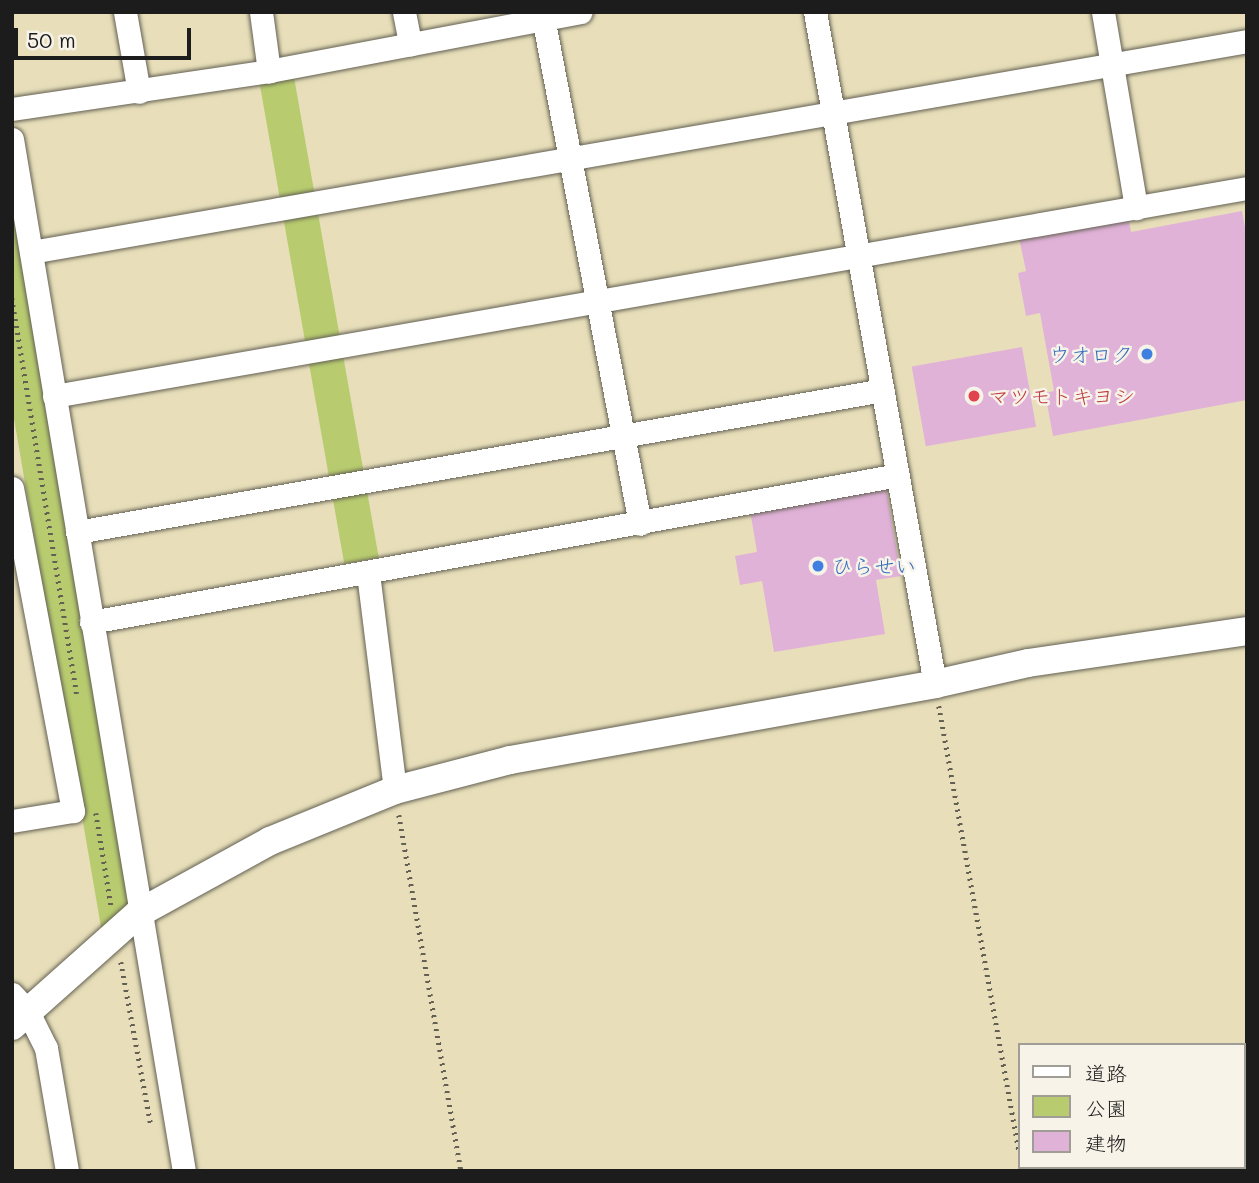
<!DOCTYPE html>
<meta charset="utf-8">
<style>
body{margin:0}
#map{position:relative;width:1259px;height:1183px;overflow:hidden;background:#e8dfba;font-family:Mali,"Klee One",sans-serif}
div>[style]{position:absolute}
.green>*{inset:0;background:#b8cc6f;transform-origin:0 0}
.building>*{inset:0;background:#e1b2d8;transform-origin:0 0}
.path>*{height:4.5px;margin-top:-2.25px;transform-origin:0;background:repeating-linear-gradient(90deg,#636053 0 2px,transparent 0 7px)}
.roads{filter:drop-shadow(0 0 2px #636053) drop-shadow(0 0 2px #636053)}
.minor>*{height:23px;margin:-11.5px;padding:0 11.5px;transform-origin:11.5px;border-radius:11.5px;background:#fff}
.tertiary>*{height:28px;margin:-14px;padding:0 14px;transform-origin:14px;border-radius:14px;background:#fff}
.dots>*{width:19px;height:19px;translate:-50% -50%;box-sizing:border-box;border:4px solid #f7f3e8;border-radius:50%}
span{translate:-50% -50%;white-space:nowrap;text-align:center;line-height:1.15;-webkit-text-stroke:5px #f7f3e8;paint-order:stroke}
.shop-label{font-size:21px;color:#366cbe}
.right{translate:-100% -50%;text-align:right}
.left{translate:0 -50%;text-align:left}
.health-label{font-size:21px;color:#be3a42}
.frame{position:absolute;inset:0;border:14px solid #1c1c1c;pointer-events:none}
.legend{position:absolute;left:1018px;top:1043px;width:228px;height:126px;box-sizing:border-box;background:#f7f3e8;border:2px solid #9f9d96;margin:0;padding:9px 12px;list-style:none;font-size:21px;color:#1c1c1c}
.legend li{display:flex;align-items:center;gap:14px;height:35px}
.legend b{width:35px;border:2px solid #9f9d96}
.scale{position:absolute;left:14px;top:28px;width:177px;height:32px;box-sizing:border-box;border:4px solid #1c1c1c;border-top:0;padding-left:9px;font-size:21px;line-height:24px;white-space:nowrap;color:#1c1c1c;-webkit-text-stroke:5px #f7f3e8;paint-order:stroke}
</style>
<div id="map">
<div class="green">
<div style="left:294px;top:77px;width:488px;height:35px;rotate:80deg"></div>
<div style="clip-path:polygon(12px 179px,134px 912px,103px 939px,12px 407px)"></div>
</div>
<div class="building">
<div style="clip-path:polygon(1242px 211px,1247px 238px,1247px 400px,1053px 436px,1045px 393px,1054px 391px,1040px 313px,1026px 316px,1018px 273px,1026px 271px,1019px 238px,1128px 217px,1131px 232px)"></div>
<div style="left:1022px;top:347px;width:81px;height:112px;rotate:80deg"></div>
<div style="clip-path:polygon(886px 488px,901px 576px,876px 580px,885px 634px,774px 652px,762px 581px,740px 585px,735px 556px,757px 552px,750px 510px)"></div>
</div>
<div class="path">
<div style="left:12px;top:298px;width:401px;rotate:80.7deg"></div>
<div style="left:939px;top:706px;width:451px;rotate:79.8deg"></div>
<div style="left:96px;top:813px;width:93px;rotate:80.7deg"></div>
<div style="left:399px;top:815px;width:361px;rotate:80.1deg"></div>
<div style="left:121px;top:962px;width:166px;rotate:79.6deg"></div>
<div style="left:1022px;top:1167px;width:4px;rotate:76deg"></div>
</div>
<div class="roads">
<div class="minor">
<div style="left:125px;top:12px;width:81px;rotate:80.1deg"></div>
<div style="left:261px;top:12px;width:60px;rotate:82.3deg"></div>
<div style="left:404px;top:12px;width:33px;rotate:79deg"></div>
<div style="left:542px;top:12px;width:521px;rotate:79.16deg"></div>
<div style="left:815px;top:12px;width:683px;rotate:79.88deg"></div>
<div style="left:1103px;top:12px;width:199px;rotate:80.4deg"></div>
<div style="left:12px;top:109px;width:260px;rotate:-8.4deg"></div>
<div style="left:269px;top:71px;width:317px;rotate:-10.7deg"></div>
<div style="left:12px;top:139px;width:1046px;rotate:80.54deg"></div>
<div style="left:31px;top:252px;width:1234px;rotate:-9.84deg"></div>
<div style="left:54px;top:396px;width:1211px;rotate:-9.89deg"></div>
<div style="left:12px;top:488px;width:329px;rotate:79.3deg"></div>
<div style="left:73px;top:811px;width:62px;rotate:170.7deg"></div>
<div style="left:77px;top:532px;width:818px;rotate:-9.99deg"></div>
<div style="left:368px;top:573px;width:219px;rotate:82.9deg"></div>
<div style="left:91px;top:622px;width:820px;rotate:-10.32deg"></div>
<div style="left:12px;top:994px;width:22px;rotate:47deg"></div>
<div style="left:27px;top:1010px;width:42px;rotate:63.4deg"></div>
<div style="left:46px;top:1048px;width:125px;rotate:80.3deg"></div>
</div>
<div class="tertiary">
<div style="left:12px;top:1026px;width:170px;rotate:-41.7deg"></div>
<div style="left:139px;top:913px;width:149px;rotate:-28.8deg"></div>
<div style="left:270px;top:841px;width:135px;rotate:-22.2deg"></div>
<div style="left:395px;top:790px;width:119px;rotate:-14.6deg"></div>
<div style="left:510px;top:760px;width:432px;rotate:-10.1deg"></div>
<div style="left:935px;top:684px;width:95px;rotate:-12.7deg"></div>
<div style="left:1028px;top:663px;width:221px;rotate:-8.3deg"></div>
</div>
</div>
<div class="dots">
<div style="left:1147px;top:354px;background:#3f7fe0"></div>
<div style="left:974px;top:396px;background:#e0444e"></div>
<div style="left:818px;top:566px;background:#3f7fe0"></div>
</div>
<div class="shop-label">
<span class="right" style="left:1133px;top:354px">ウオロク</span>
<span class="left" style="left:832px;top:566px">ひらせい</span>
</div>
<div class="health-label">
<span class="left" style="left:988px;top:396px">マツモトキヨシ</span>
</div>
<div class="frame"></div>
<ul class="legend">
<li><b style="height:9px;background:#fff"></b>道路</li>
<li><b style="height:19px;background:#b8cc6f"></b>公園</li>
<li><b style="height:19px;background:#e1b2d8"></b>建物</li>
</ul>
<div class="scale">50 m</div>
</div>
